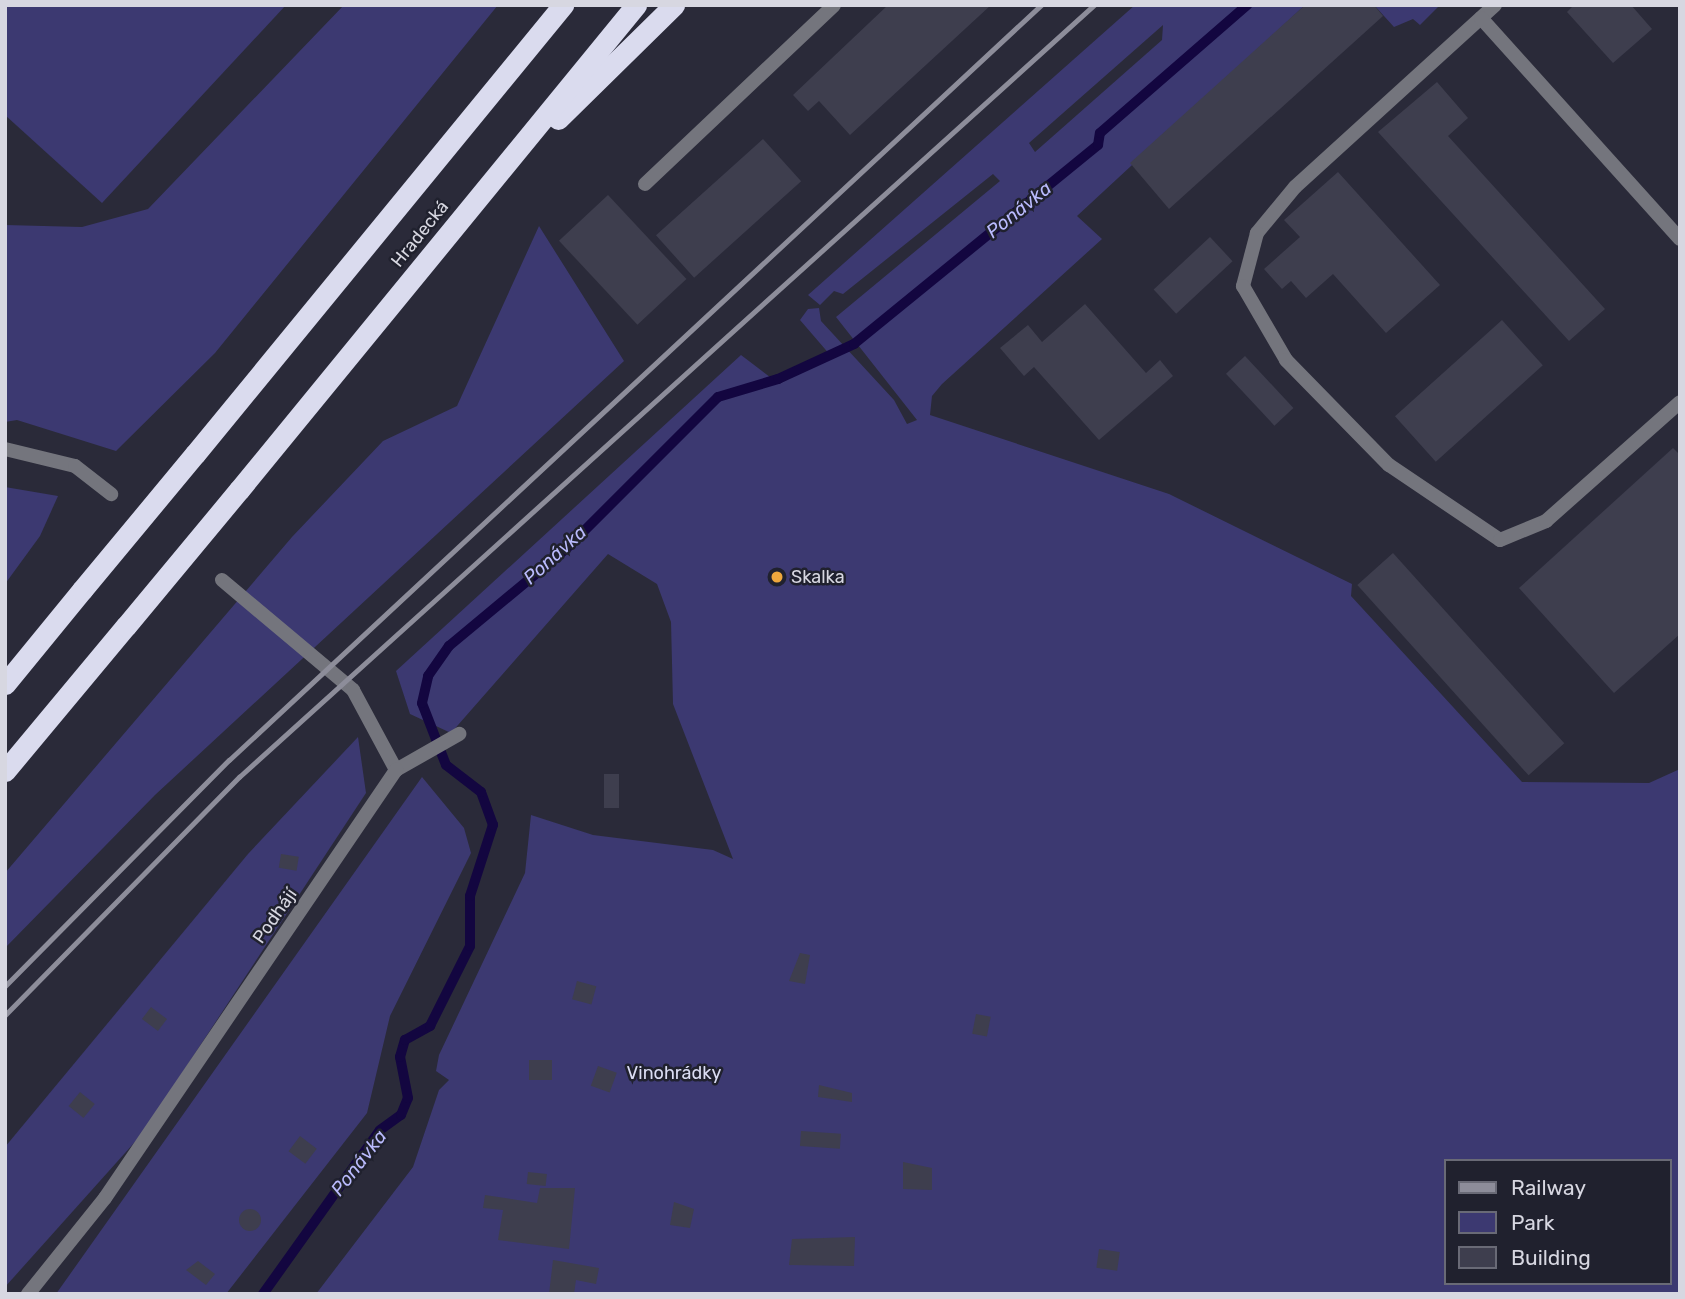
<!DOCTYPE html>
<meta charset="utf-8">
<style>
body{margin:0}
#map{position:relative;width:1685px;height:1299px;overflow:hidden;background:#2a2a39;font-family:Rubik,sans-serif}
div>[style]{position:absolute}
.green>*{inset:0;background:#3c3971}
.stream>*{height:10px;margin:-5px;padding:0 5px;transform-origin:5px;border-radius:5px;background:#130640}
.building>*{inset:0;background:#3e3e4e;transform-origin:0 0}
.round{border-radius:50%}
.lane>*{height:14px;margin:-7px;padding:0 7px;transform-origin:7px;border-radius:7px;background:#74757d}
.highway>*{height:21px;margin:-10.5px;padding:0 10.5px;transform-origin:10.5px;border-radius:10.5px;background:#dadbee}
.rail>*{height:5px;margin:-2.5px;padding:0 2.5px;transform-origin:2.5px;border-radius:2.5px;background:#8d8d9a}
.highway-bridge>*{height:21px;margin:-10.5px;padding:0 10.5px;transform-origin:10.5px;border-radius:10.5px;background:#dadbee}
.dots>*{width:19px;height:19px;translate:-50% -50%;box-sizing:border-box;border:4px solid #20212e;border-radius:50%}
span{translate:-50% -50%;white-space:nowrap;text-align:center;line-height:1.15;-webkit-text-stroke:5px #20212e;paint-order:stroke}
.street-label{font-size:18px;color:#d7d7e1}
.poi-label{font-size:18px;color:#d7d7e1}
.left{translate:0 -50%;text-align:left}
.park-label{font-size:18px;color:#dbddf3}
.water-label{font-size:19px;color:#babbfd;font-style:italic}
.frame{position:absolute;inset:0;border:7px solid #d7d7e1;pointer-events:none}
.legend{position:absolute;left:1444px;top:1159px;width:228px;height:126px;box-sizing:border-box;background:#20212e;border:2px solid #696a76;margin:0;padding:9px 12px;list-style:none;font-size:21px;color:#d7d7e1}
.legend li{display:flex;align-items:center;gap:14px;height:35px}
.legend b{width:35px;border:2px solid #696a76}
</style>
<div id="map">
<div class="green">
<div style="clip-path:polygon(5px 5px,286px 5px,102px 203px,5px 115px)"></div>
<div style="clip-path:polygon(344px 5px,498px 5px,215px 353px,116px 451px,17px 420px,5px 422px,5px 225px,82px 227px,148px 209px)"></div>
<div style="clip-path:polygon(evenodd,1135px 5px,1305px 5px,1077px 216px,1102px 239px,942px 384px,932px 396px,930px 415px,1169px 494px,1352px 584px,1351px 596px,1522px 782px,1649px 783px,1680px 769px,1680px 1294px,316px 1294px,413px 1167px,439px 1090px,449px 1080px,436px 1071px,439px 1055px,525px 873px,531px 815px,593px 835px,713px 850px,733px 859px,673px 704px,671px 622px,657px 584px,608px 554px,451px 733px,410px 714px,396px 671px,741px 355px,779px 384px,831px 356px,800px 320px,808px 309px,819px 308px,821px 321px,894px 400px,907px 424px,917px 420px,836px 317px,1000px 181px,993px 174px,843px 294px,834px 291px,820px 305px,808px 295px,1135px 5px,1163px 25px,1162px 40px,1035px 152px,1029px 143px,1163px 25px,1135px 5px,1445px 1161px,1669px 1161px,1669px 1283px,1445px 1283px,1445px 1161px)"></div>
<div style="clip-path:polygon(1374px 5px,1440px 5px,1420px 25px,1413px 19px,1394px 27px)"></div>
<div style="clip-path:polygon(539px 226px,624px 361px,155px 795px,5px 948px,5px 873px,292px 537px,383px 441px,457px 406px)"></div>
<div style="clip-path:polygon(5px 487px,58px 496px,40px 536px,5px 584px)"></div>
<div style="clip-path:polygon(358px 737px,366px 793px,142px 1134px,5px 1287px,5px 1147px,248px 854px)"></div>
<div style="clip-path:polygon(422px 777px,464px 828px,471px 853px,390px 1016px,367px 1113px,226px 1294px,56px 1294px)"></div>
</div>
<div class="stream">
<div style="left:263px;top:1294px;width:201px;rotate:-54.5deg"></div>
<div style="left:380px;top:1130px;width:26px;rotate:-36deg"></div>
<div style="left:401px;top:1115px;width:18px;rotate:-68deg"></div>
<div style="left:408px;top:1098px;width:42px;rotate:-101deg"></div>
<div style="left:400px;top:1057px;width:18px;rotate:-74deg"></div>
<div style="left:405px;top:1040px;width:29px;rotate:-29deg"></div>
<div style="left:430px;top:1026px;width:89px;rotate:-63.4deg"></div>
<div style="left:470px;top:946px;width:50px;rotate:-90deg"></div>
<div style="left:470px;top:896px;width:75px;rotate:-72.1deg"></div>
<div style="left:493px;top:825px;width:35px;rotate:-110deg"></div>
<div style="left:481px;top:792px;width:44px;rotate:-142.4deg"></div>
<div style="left:446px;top:765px;width:66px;rotate:-111.2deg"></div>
<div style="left:422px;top:703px;width:28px;rotate:-77deg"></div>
<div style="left:428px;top:676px;width:37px;rotate:-55deg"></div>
<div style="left:449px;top:646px;width:152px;rotate:-39.7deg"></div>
<div style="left:566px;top:549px;width:215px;rotate:-45deg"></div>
<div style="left:718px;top:397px;width:63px;rotate:-16.7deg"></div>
<div style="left:778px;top:379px;width:84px;rotate:-24.7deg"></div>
<div style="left:854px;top:344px;width:315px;rotate:-39.2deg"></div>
<div style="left:1098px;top:145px;width:12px;rotate:-81deg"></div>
<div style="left:1100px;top:133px;width:195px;rotate:-41deg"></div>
</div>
<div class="building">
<div style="clip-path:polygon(888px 5px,991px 5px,850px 135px,819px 101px,808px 111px,793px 95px)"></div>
<div style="clip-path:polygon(1305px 5px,1374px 5px,1383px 16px,1169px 209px,1130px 163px)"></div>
<div style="clip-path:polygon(1574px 5px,1631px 5px,1652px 29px,1613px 63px,1567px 12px)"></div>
<div style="clip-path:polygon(1437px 82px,1468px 118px,1448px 136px,1605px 309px,1569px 341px,1378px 132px)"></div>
<div style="left:763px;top:139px;width:57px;height:144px;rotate:48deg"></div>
<div style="clip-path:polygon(1338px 172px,1440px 285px,1386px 333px,1333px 274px,1306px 298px,1291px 281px,1282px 289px,1264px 269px,1300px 237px,1284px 220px)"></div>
<div style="left:608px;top:195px;width:115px;height:67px;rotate:47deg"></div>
<div style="left:1210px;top:237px;width:33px;height:77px;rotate:47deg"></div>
<div style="clip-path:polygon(1085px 304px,1146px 373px,1160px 360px,1173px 376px,1099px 440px,1034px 367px,1024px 376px,1000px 348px,1028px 325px,1042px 342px)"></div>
<div style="left:1502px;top:320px;width:61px;height:144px;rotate:48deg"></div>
<div style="left:1245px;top:356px;width:71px;height:26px;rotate:47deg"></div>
<div style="clip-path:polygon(1673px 448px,1680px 455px,1680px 634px,1614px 693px,1519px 588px)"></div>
<div style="left:1393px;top:553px;width:256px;height:48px;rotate:48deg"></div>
<div style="left:604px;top:774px;width:15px;height:34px"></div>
<div style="left:281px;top:854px;width:18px;height:14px;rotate:9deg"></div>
<div style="clip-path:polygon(800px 953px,810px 955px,805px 984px,789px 981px)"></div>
<div style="left:577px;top:981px;width:20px;height:19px;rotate:15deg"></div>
<div style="left:151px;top:1007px;width:20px;height:15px;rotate:37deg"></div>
<div style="left:976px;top:1014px;width:15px;height:20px;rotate:11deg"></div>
<div style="left:529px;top:1060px;width:23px;height:20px"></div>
<div style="left:598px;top:1066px;width:20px;height:21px;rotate:20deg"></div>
<div style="clip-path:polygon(819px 1085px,852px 1093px,852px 1102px,818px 1097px)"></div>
<div style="left:80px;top:1092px;width:19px;height:18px;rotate:39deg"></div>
<div style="left:801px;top:1131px;width:40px;height:15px;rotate:4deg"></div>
<div style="left:300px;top:1136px;width:21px;height:19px;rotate:37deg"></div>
<div style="clip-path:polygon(903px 1162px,932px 1168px,932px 1190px,903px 1189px)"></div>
<div style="left:528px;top:1172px;width:19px;height:12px;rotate:6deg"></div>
<div style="clip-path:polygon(540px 1188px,575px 1188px,569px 1249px,498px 1240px,503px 1210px,483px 1208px,485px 1195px,537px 1203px)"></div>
<div style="clip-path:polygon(674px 1202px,694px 1209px,690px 1228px,670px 1225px)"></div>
<div class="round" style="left:239px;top:1209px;width:22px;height:22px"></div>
<div style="clip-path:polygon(855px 1237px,854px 1266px,789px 1265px,792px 1239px)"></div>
<div style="left:1099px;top:1249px;width:21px;height:19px;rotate:8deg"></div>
<div style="clip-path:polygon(553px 1260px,599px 1268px,596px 1284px,576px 1280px,574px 1294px,549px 1294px)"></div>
<div style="clip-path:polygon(198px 1261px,215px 1274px,206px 1285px,186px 1270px)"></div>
</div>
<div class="lane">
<div style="left:1495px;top:5px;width:270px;rotate:137.7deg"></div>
<div style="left:1295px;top:187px;width:60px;rotate:129.6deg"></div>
<div style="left:1257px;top:233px;width:55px;rotate:104.8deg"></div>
<div style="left:1243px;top:286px;width:86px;rotate:59.8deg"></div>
<div style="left:1286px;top:360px;width:147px;rotate:45.6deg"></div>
<div style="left:1389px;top:465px;width:134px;rotate:34deg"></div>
<div style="left:1500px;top:540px;width:50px;rotate:-22.4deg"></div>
<div style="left:1546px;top:521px;width:179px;rotate:-41.6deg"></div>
<div style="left:1481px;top:18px;width:297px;rotate:48deg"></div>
<div style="left:645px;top:184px;width:260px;rotate:-43.4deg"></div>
<div style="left:5px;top:449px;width:72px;rotate:13.7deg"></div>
<div style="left:75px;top:466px;width:46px;rotate:37.9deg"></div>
<div style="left:222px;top:580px;width:171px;rotate:40deg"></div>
<div style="left:353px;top:690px;width:91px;rotate:61.7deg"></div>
<div style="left:396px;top:770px;width:73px;rotate:-29.7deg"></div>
<div style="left:28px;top:1294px;width:123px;rotate:-51.3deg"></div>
<div style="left:105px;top:1198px;width:518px;rotate:-55.79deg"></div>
</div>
<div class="highway">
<div style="left:558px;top:119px;width:163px;rotate:-44.5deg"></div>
<div style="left:195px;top:454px;width:581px;rotate:-50.66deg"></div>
<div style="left:239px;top:490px;width:627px;rotate:-50.7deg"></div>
<div style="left:5px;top:684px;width:122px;rotate:-50.7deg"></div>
<div style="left:5px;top:771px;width:189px;rotate:-50.2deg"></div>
</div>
<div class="rail">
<div style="left:5px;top:986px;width:318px;rotate:-45.3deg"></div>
<div style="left:229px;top:760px;width:1109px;rotate:-42.92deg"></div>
<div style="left:5px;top:1015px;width:334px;rotate:-45.5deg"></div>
<div style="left:239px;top:777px;width:1152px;rotate:-42.08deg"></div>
</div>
<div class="highway-bridge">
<div style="left:82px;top:590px;width:177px;rotate:-50.3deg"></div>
<div style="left:126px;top:626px;width:177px;rotate:-50.3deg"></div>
</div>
<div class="dots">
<div style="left:777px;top:577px;background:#eea73d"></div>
</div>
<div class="street-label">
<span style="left:420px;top:234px;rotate:-51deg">Hradecká</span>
<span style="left:275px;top:916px;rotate:-55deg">Podhájí</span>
</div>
<div class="poi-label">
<span class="left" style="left:791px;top:577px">Skalka</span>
</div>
<div class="park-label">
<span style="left:674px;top:1073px">Vinohrádky</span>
</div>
<div class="water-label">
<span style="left:1019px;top:210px;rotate:-39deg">Ponávka</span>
<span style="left:555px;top:555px;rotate:-42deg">Ponávka</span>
<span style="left:359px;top:1163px;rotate:-52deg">Ponávka</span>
</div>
<div class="frame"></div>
<ul class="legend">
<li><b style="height:9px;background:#8d8d9a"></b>Railway</li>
<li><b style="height:19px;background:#3c3971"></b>Park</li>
<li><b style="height:19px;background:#3e3e4e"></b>Building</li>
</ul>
</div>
